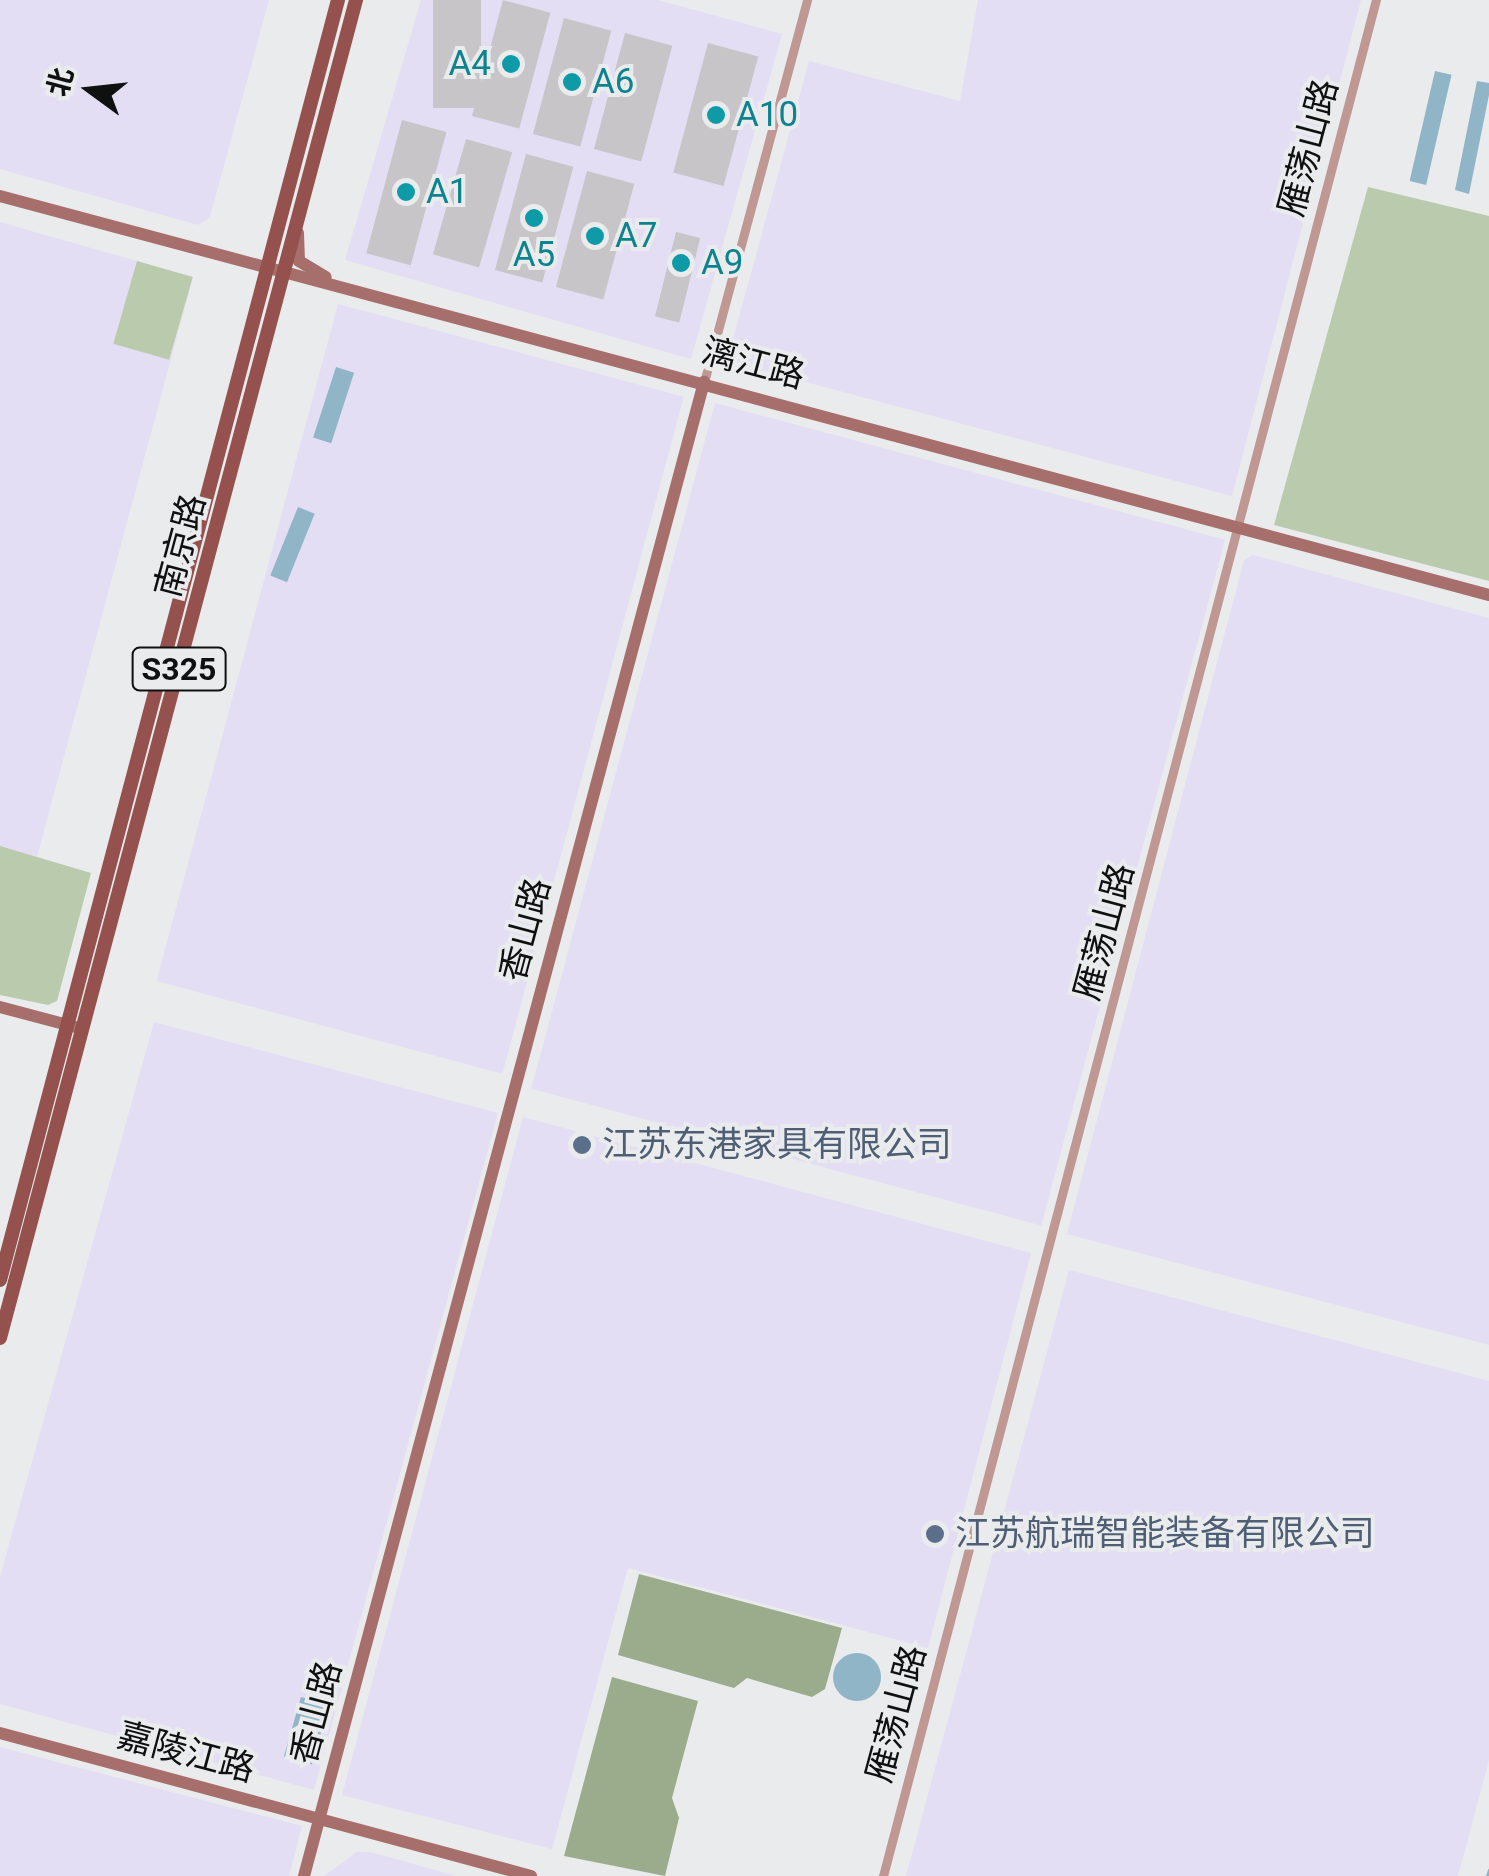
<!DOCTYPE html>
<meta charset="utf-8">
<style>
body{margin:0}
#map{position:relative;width:1489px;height:1876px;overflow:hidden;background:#eaebed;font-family:Roboto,"Noto Sans SC",sans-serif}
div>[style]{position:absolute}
.industrial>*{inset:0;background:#e3def3;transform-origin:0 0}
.green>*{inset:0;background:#bacaad;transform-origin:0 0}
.forest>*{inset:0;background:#9bac8d}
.water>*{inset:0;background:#90b5c6;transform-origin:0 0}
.round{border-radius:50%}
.stream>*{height:2.5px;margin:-1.25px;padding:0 1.25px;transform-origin:1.25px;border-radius:1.25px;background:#90b5c6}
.building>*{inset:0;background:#c7c5c7;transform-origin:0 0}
.street>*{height:9px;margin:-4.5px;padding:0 4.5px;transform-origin:4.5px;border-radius:4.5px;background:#bf9894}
.secondary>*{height:12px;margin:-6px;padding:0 6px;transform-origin:6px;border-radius:6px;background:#a76f6b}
.primary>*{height:14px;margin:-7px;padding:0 7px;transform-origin:7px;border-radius:7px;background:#94514d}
.dots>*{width:28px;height:28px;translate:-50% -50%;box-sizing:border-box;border:5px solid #eaebed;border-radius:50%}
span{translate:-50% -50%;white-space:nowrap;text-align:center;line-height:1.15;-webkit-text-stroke:8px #eaebed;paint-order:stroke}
.shield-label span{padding:2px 8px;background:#eaebed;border:2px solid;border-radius:8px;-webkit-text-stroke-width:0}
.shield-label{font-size:32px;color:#0f1010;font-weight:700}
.culture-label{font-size:35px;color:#0d838f}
.right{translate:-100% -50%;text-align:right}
.left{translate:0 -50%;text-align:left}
.street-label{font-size:35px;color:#0f1010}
.service-label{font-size:35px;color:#4e5e75}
.north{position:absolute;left:40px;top:40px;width:100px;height:100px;-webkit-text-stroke:8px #eaebed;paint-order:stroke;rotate:285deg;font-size:28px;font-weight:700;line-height:40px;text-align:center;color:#0f1010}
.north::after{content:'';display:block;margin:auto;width:35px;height:45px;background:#0f1010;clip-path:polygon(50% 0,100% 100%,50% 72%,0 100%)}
</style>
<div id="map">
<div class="industrial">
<div style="clip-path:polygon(0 0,269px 0,210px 217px,198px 225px,0 169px)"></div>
<div style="clip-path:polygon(421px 0,658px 0,782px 34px,691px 359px,345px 260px)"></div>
<div style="clip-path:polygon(978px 0,1361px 0,1232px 496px,727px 361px,809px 61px,960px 101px)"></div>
<div style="clip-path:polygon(0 222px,193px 277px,37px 857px,0 847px)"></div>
<div style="left:338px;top:304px;width:358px;height:701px;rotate:15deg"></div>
<div style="left:715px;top:403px;width:528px;height:710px;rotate:15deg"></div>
<div style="clip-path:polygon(1253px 555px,1489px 618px,1489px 1345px,1067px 1234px,1244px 560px)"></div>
<div style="clip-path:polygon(154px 1022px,498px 1113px,314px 1790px,0 1704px,0 1577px)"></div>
<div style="clip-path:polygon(523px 1117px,1031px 1253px,928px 1648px,628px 1568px,552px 1849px,342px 1795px)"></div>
<div style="clip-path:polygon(1069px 1270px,1489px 1381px,1489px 1760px,1458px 1876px,906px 1876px)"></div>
<div style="clip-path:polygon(0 1747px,302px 1826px,289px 1876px,0 1876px)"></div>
<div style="clip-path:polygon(357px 1852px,371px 1852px,456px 1876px,324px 1876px)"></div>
</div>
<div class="green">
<div style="clip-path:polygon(1368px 187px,1489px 216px,1489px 581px,1274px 525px)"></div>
<div style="left:137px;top:261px;width:58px;height:86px;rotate:16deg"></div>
<div style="clip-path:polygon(0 846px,91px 873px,57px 1001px,48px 1005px,0 995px)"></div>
</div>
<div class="forest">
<div style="clip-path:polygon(639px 1574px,842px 1628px,825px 1689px,812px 1697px,747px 1678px,734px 1688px,618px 1655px)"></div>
<div style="clip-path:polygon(612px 1677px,698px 1701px,672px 1798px,679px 1818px,665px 1876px,564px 1856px)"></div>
</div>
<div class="water">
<div style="left:1435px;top:71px;width:17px;height:113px;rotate:13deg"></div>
<div style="clip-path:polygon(1477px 81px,1489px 83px,1489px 95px,1469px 194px,1455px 190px)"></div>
<div style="left:336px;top:367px;width:19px;height:74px;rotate:18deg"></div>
<div style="left:298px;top:507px;width:18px;height:74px;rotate:22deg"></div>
<div class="round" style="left:833px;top:1653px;width:48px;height:48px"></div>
<div style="left:301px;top:1697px;width:29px;height:62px;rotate:16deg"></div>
</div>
<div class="stream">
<div style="left:1487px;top:1876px;width:6px;rotate:-72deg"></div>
</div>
<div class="building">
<div style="left:433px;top:0;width:48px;height:108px"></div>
<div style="left:503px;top:0;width:49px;height:120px;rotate:15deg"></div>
<div style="left:564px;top:18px;width:49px;height:120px;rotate:15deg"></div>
<div style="left:625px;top:33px;width:49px;height:120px;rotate:15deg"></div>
<div style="left:708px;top:43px;width:52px;height:134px;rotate:15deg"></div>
<div style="left:402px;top:120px;width:46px;height:138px;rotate:15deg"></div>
<div style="left:466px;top:139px;width:48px;height:120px;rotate:16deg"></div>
<div style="left:526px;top:154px;width:49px;height:120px;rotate:15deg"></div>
<div style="left:587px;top:171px;width:49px;height:120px;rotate:15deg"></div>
<div style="left:676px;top:232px;width:25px;height:87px;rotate:14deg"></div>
</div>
<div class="street">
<div style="left:704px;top:382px;width:396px;rotate:-74.9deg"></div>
<div style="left:883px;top:1876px;width:1940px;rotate:-75.28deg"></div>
</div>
<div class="secondary">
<div style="left:0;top:196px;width:1542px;rotate:15deg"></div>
<div style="left:298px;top:233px;width:28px;rotate:88deg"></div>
<div style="left:299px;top:261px;width:31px;rotate:31deg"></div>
<div style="left:0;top:1007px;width:78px;rotate:14.9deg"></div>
<div style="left:0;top:1733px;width:550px;rotate:15.07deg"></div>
<div style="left:304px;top:1876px;width:1547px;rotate:-75.01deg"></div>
</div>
<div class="primary">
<div style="left:0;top:1280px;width:1324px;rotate:-75.21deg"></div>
<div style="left:0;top:1338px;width:1385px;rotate:-75.1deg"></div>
</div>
<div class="dots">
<div style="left:511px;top:64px;background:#0f9aa8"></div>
<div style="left:572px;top:82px;background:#0f9aa8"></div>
<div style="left:716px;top:115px;background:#0f9aa8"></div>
<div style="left:406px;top:192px;background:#0f9aa8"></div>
<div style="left:534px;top:218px;background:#0f9aa8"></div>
<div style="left:595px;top:236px;background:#0f9aa8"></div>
<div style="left:681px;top:263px;background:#0f9aa8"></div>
<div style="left:582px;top:1145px;background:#5c6f8a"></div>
<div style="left:935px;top:1534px;background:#5c6f8a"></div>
</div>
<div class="shield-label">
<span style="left:179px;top:669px">S325</span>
</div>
<div class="culture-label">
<span class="right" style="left:491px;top:64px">A4</span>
<span class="left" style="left:592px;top:82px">A6</span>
<span class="left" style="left:736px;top:115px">A10</span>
<span class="left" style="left:426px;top:192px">A1</span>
<span class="left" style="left:615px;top:236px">A7</span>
<span style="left:534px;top:255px">A5</span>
<span class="left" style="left:701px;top:263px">A9</span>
</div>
<div class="street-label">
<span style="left:1309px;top:148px;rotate:-75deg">雁荡山路</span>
<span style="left:753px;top:364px;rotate:15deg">漓江路</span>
<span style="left:181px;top:546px;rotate:-75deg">南京路</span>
<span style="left:526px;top:930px;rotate:-75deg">香山路</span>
<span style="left:1105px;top:932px;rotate:-75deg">雁荡山路</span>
<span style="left:317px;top:1713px;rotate:-75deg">香山路</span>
<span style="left:897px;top:1714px;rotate:-75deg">雁荡山路</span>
<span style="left:186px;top:1753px;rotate:15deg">嘉陵江路</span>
</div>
<div class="service-label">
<span class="left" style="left:602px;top:1145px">江苏东港家具有限公司</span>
<span class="left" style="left:955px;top:1534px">江苏航瑞智能装备有限公司</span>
</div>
<div class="north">北</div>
</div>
